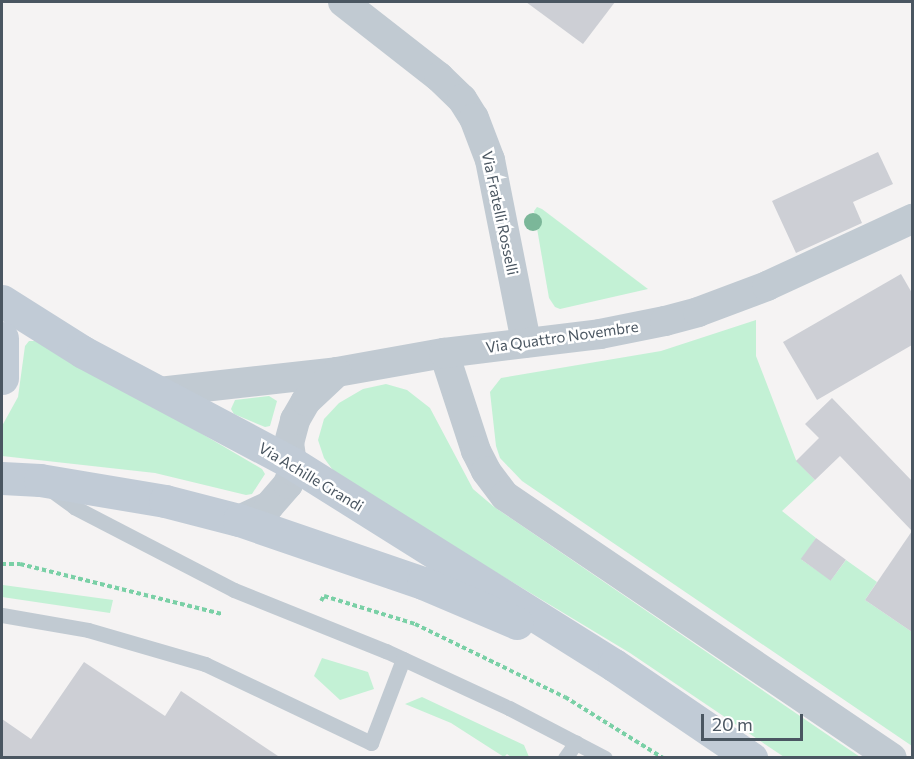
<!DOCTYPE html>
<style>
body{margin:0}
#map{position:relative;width:914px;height:759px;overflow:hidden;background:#f5f3f3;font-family:Commissioner,sans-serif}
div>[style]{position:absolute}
.green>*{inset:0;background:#c3f1d5}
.building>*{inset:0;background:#cdcfd5;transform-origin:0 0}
.path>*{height:4px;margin-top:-2px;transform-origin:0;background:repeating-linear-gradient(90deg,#7ad0a6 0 4.5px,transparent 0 7.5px)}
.service>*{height:15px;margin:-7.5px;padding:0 7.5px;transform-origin:7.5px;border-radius:7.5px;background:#c1cad2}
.minor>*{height:30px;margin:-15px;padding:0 15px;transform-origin:15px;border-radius:15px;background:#c1cad2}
.secondary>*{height:33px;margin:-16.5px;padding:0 16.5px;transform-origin:16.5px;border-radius:16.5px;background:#c1cbd6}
.trees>*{width:18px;height:18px;margin:-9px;border-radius:50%;background:#7bb799}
span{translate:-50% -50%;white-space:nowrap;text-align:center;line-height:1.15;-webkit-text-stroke:5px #fff;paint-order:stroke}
.street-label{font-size:15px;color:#4a5661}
.frame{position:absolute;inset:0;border:3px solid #4a5661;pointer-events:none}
.scale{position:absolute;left:701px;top:714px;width:102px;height:27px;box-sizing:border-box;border:3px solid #4a5661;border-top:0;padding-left:8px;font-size:18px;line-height:21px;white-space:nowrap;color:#4a5661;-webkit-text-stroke:4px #fff;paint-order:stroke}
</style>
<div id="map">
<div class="green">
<div style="clip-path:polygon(537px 207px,542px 209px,648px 289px,560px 309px,555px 307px,549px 298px,534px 211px)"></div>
<div style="clip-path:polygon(756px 320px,756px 356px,796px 460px,815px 480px,782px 511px,816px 538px,802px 560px,831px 580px,846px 560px,877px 582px,865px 600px,912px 632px,912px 746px,522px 481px,500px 458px,496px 446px,490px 392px,501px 378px,661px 351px)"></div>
<div style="clip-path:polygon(29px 341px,35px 341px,151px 404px,262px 469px,265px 474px,252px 494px,246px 495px,155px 473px,2px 456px,2px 426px,18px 397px,25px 346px)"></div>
<div style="clip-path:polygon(386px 384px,407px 390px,430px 408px,473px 489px,493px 506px,860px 757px,784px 757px,630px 653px,338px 477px,324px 458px,318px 440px,324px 419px,339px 403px,363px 389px)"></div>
<div style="clip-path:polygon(269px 396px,277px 401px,270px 426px,265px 427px,234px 414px,231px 409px,235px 400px)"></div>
<div style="clip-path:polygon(2px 585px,3px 585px,113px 600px,110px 613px,2px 597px)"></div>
<div style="clip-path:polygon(322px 658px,368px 672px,374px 689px,340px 700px,314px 676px)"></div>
<div style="clip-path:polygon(422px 697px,524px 745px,529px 757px,511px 757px,507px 754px,504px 757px,451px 723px,405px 704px)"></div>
</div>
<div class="building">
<div style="clip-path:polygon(526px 2px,615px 2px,583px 44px)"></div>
<div style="clip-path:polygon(878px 152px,893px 184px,853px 202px,862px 223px,796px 253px,772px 201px)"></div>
<div style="clip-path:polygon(901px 274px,912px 293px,912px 345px,817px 400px,783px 342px)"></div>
<div style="clip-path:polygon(832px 398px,912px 481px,912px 531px,840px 456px,815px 480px,796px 461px,819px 438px,805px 424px)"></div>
<div style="clip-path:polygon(912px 531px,912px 632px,865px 600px)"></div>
<div style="left:816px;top:538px;width:37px;height:26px;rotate:36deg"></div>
<div style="clip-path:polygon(84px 662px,165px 716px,181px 691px,281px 758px,2px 758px,2px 719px,31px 739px)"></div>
</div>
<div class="path">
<div style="left:2px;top:564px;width:18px"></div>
<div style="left:20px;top:564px;width:208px;rotate:13.9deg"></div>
<div style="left:321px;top:601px;width:6px;rotate:-59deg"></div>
<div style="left:324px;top:596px;width:95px;rotate:17.1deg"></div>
<div style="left:415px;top:624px;width:167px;rotate:26deg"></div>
<div style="left:565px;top:697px;width:115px;rotate:31.9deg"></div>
</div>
<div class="service">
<div style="left:51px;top:490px;width:29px;rotate:36deg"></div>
<div style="left:74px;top:507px;width:180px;rotate:27.4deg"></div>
<div style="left:234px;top:590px;width:164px;rotate:21.9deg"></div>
<div style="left:386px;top:651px;width:136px;rotate:24.9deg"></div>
<div style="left:509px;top:708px;width:108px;rotate:27.5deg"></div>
<div style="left:2px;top:615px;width:87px;rotate:9.9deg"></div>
<div style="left:88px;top:630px;width:122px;rotate:16.2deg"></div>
<div style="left:205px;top:664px;width:184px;rotate:25.4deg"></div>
<div style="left:371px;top:743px;width:90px;rotate:-69.1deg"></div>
<div style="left:565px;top:758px;width:19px;rotate:-55deg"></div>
</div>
<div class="minor">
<div style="left:343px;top:2px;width:122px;rotate:38deg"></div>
<div style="left:439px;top:77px;width:32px;rotate:44deg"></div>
<div style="left:462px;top:99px;width:22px;rotate:58deg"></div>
<div style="left:474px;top:118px;width:45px;rotate:69.1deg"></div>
<div style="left:490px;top:160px;width:186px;rotate:78.8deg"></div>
<div style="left:444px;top:353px;width:103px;rotate:71.9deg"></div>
<div style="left:476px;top:451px;width:22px;rotate:63deg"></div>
<div style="left:486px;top:471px;width:31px;rotate:53deg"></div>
<div style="left:505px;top:496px;width:467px;rotate:34.1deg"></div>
<div style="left:159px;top:392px;width:179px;rotate:-6.4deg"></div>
<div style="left:337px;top:372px;width:109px;rotate:-10.1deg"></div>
<div style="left:444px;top:353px;width:157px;rotate:-6.9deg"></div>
<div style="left:600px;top:334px;width:66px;rotate:-11.3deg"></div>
<div style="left:665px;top:321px;width:34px;rotate:-15deg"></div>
<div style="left:698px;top:312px;width:74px;rotate:-20.6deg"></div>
<div style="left:767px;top:286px;width:160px;rotate:-24.8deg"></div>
<div style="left:239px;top:520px;width:33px;rotate:-25deg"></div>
<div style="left:269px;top:506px;width:29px;rotate:-49deg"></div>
<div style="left:288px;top:484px;width:14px;rotate:-69deg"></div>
<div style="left:293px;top:471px;width:28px;rotate:-98deg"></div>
<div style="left:289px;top:443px;width:24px;rotate:-75deg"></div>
<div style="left:295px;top:420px;width:22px;rotate:-60deg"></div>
<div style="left:306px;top:401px;width:42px;rotate:-43.1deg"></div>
</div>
<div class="secondary">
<div style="left:2px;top:301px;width:96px;rotate:32.2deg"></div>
<div style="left:83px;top:352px;width:237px;rotate:28deg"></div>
<div style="left:292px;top:463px;width:380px;rotate:32.1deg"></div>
<div style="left:614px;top:665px;width:166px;rotate:34.2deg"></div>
<div style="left:2px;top:338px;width:40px;rotate:90deg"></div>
<div style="left:2px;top:478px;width:38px;rotate:3deg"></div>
<div style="left:40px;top:480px;width:127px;rotate:9.5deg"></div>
<div style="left:165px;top:501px;width:76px;rotate:14.4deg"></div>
<div style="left:239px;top:520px;width:194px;rotate:18.9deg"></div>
<div style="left:423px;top:583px;width:102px;rotate:23.1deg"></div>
</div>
<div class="trees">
<div style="left:533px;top:222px"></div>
</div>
<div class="street-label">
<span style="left:500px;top:213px;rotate:78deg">Via Fratelli Rosselli</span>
<span style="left:562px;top:337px;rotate:-8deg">Via Quattro Novembre</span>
<span style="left:311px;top:477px;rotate:31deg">Via Achille Grandi</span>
</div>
<div class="frame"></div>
<div class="scale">20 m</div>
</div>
